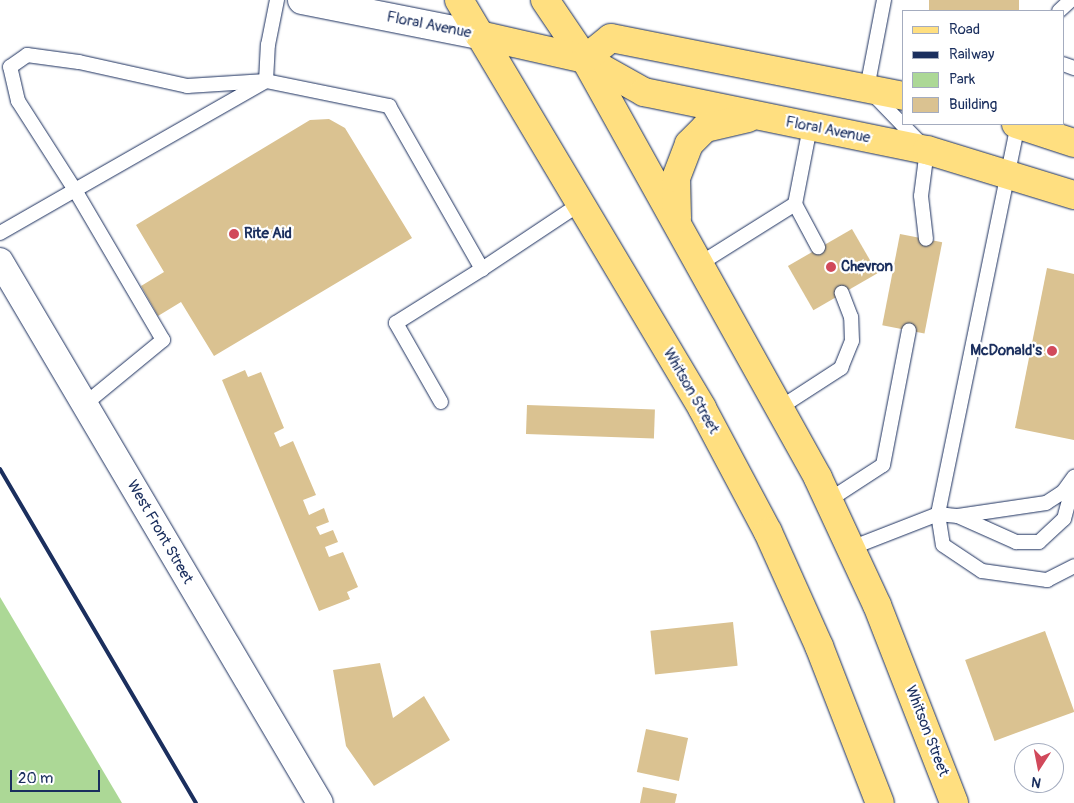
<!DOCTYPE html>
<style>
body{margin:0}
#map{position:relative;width:1074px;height:803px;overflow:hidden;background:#fff;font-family:Pangolin,sans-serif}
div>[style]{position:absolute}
.green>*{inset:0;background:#acd896}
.building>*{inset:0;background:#dac291;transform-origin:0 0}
.roads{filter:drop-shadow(0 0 1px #1b2f5e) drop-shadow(0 0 1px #1b2f5e)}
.lane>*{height:14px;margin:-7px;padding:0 7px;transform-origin:7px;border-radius:7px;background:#fff}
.street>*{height:26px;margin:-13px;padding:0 13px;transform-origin:13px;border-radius:13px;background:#fff}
.secondary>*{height:28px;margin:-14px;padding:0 14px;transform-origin:14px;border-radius:14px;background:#fff}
.primary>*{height:28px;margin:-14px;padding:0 14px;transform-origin:14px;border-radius:14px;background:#ffdf80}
.rail>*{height:4px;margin:-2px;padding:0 2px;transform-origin:2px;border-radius:2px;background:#1b2f5e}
.dots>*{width:14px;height:14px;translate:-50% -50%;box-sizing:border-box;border:2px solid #fff;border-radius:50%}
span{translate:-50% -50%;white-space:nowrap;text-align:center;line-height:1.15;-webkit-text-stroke:4.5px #fff;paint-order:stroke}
.street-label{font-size:15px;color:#1b2f5e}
.poi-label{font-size:15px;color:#1b2f5e;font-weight:700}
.left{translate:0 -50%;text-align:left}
.right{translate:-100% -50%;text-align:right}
.legend{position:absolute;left:902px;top:10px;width:162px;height:115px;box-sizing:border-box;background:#fff;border:1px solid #a4acbf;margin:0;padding:6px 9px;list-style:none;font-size:15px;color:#1b2f5e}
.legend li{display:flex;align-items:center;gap:10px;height:25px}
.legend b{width:25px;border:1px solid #a4acbf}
.north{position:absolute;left:1014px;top:743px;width:50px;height:50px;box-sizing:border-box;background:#fff;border:1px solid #a4acbf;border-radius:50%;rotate:191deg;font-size:14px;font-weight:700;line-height:20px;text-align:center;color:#1b2f5e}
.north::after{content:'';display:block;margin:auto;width:18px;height:22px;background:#d1495b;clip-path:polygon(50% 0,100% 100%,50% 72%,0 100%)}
.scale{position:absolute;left:10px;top:770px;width:90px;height:22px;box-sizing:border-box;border:2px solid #1b2f5e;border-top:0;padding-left:6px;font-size:15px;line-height:18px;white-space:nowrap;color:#1b2f5e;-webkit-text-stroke:4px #fff;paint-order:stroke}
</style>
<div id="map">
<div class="green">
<div style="clip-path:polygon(0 597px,122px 803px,0 803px)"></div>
</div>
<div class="building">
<div style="left:929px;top:0;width:90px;height:11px"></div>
<div style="clip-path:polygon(329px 119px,345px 128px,412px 238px,214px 356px,181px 302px,158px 316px,141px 286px,164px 272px,136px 225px,310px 120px)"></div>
<div style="left:852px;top:229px;width:51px;height:74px;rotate:60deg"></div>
<div style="left:900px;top:234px;width:43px;height:93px;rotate:11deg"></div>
<div style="clip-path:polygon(1047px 268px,1074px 274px,1074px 440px,1015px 428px)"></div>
<div style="clip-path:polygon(245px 370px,248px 377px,261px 372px,284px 428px,274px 433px,280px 447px,293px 441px,316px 495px,303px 500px,309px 515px,324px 508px,329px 522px,316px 527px,320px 535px,333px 530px,338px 542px,325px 547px,329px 557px,343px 552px,358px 587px,347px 592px,350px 599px,319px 611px,222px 380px)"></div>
<div style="left:527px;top:405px;width:128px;height:29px;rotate:2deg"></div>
<div style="left:733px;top:622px;width:44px;height:83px;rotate:84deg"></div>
<div style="left:1045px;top:631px;width:86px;height:85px;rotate:70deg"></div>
<div style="clip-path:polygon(380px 663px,393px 718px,424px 696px,450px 740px,374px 786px,346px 746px,333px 670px)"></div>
<div style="left:646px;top:729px;width:43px;height:44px;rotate:12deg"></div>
<div style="clip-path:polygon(643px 787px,677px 794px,675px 803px,640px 803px)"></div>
</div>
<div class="roads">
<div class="lane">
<div style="left:884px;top:0;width:90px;rotate:100.9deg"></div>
<div style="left:867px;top:88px;width:86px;rotate:45.9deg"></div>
<div style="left:927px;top:150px;width:46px;rotate:97.4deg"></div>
<div style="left:921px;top:196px;width:43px;rotate:83.4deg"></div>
<div style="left:1059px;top:11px;width:16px;rotate:-43deg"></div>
<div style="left:1063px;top:64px;width:12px;rotate:20deg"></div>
<div style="left:1018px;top:124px;width:398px;rotate:101.6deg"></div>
<div style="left:938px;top:514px;width:31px;rotate:81deg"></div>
<div style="left:943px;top:545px;width:47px;rotate:33.7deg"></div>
<div style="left:982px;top:571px;width:66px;rotate:7.9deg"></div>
<div style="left:1047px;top:580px;width:30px;rotate:-27deg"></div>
<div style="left:810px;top:127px;width:78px;rotate:101deg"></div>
<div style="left:795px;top:204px;width:49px;rotate:61.9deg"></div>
<div style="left:0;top:233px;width:86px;rotate:-29.8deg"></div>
<div style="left:75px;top:190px;width:106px;rotate:-122.6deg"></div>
<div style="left:18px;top:101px;width:35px;rotate:-103deg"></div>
<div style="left:10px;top:67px;width:21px;rotate:-35deg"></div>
<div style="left:27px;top:55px;width:52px;rotate:7.7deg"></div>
<div style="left:79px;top:62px;width:111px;rotate:12.5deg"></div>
<div style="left:187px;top:86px;width:79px;rotate:-3.6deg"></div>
<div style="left:266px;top:81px;width:126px;rotate:11.5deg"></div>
<div style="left:389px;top:106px;width:188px;rotate:60.3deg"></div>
<div style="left:482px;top:269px;width:118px;rotate:-33.6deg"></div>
<div style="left:701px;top:263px;width:111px;rotate:-32.1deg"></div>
<div style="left:441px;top:402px;width:91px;rotate:-119.7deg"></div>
<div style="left:396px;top:323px;width:102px;rotate:-32.1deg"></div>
<div style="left:85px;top:404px;width:101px;rotate:-39.4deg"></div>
<div style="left:163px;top:340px;width:174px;rotate:-120.4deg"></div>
<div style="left:75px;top:190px;width:220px;rotate:-29.7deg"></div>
<div style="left:266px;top:81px;width:36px;rotate:-87deg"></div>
<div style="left:268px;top:45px;width:46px;rotate:-78.7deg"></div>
<div style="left:781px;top:407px;width:72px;rotate:-33deg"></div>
<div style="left:841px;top:368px;width:29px;rotate:-68deg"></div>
<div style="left:852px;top:341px;width:24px;rotate:-92deg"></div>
<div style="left:851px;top:317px;width:26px;rotate:-111deg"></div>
<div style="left:829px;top:500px;width:64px;rotate:-32.9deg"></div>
<div style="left:883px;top:465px;width:137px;rotate:-79.1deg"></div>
<div style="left:958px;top:516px;width:64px;rotate:24.1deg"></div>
<div style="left:1016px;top:542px;width:23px"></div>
<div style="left:1039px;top:542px;width:34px;rotate:-43deg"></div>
<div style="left:1064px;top:519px;width:38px;rotate:-75deg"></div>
<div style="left:851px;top:548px;width:93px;rotate:-21.3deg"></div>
<div style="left:938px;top:514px;width:20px;rotate:6deg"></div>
<div style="left:958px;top:516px;width:89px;rotate:-8.4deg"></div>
<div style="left:1046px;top:503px;width:20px;rotate:-33deg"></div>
<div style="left:1063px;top:492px;width:19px;rotate:-54deg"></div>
</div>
<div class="street">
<div style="left:0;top:261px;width:629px;rotate:59.44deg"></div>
</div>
<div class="secondary">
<div style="left:302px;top:0;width:180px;rotate:11.2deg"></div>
</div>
<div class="primary">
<div style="left:459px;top:0;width:475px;rotate:59.2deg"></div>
<div style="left:702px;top:408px;width:140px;rotate:62deg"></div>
<div style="left:768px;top:532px;width:125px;rotate:65.9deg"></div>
<div style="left:819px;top:646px;width:168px;rotate:68.8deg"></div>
<div style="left:545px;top:0;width:71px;rotate:55.9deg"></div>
<div style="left:585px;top:59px;width:479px;rotate:60.9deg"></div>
<div style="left:818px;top:478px;width:140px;rotate:65.1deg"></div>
<div style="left:877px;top:605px;width:212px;rotate:68.7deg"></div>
<div style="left:479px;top:35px;width:109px;rotate:12.8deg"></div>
<div style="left:585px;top:59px;width:68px;rotate:29.2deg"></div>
<div style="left:644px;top:92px;width:289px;rotate:11.6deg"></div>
<div style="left:927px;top:150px;width:154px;rotate:17deg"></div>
<div style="left:585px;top:59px;width:33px;rotate:-39deg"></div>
<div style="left:611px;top:38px;width:298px;rotate:11.2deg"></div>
<div style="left:1016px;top:124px;width:61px;rotate:18.1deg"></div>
<div style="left:677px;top:218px;width:40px;rotate:-91.4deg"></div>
<div style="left:676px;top:178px;width:36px;rotate:-69deg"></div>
<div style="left:689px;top:144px;width:23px;rotate:-45deg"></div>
<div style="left:705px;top:128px;width:44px;rotate:-13.1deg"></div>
</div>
</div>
<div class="rail">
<div style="left:0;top:469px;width:387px;rotate:59.6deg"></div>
</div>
<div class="dots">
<div style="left:234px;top:234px;background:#d1495b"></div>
<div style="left:831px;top:267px;background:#d1495b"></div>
<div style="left:1052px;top:351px;background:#d1495b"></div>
</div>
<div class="street-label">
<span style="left:429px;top:25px;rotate:11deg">Floral Avenue</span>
<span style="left:828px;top:130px;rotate:11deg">Floral Avenue</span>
<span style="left:691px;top:391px;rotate:60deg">Whitson Street</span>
<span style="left:160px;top:532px;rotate:60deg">West Front Street</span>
<span style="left:927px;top:731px;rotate:69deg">Whitson Street</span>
</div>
<div class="poi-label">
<span class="left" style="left:244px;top:234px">Rite Aid</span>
<span class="left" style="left:841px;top:267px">Chevron</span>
<span class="right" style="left:1042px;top:351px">McDonald's</span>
</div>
<ul class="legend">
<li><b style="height:6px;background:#ffdf80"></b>Road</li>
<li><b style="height:6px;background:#1b2f5e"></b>Railway</li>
<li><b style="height:14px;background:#acd896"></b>Park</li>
<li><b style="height:14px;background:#dac291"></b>Building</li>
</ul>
<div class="north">N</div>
<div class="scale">20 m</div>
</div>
